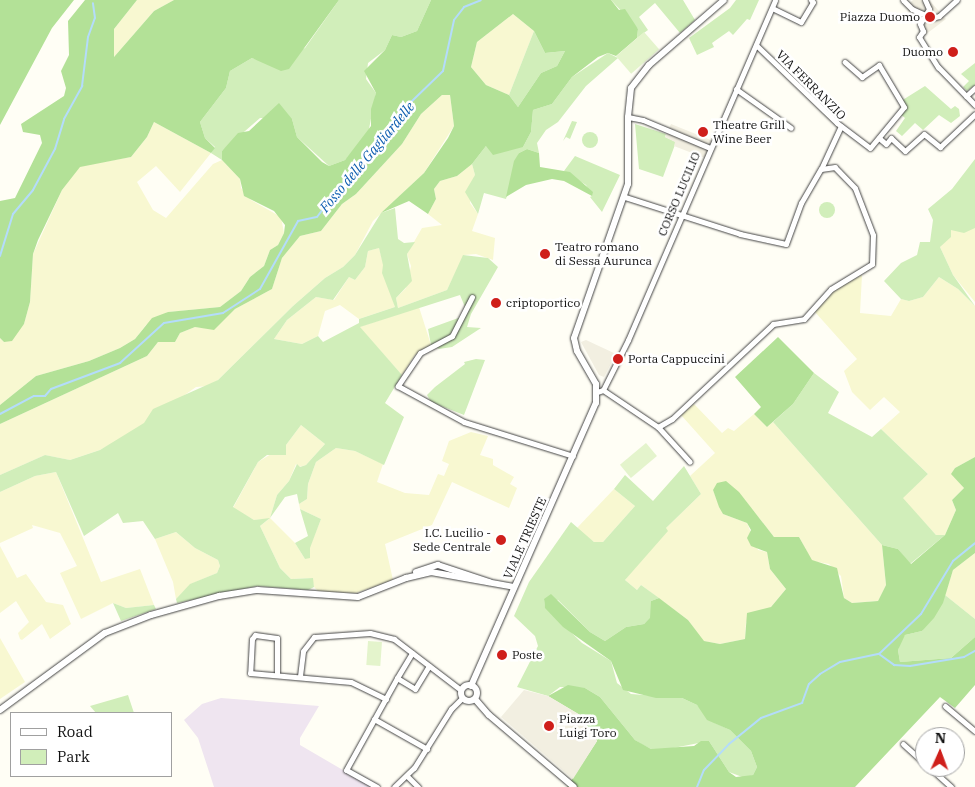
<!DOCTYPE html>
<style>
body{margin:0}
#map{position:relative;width:975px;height:787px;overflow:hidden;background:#fffef5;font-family:"IBM Plex Serif",serif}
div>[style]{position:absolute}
.industrial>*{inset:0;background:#efe5f0}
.farmland>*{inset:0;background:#f8f8d1}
.green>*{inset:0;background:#d1eeba}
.round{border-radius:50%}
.forest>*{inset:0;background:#b3e197}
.pitch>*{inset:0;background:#e4f4cc;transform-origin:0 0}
.plaza>*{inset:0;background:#f2efe1}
.stream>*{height:2px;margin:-1px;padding:0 1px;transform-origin:1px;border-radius:1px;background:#b4dcfb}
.roads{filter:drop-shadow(0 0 1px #444) drop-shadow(0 0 1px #444)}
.minor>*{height:5px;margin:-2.5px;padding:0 2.5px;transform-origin:2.5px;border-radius:2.5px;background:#fff}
.tertiary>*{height:6px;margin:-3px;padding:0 3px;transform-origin:3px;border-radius:3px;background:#fff}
.tertiary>.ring{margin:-3px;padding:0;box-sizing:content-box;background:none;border:6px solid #fff;border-radius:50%}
.dots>*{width:14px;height:14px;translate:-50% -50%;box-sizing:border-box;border:2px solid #fff;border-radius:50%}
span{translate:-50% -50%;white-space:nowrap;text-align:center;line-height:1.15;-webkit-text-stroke:5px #fff;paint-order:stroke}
.poi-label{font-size:12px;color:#111}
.right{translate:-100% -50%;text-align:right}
.left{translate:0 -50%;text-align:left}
.street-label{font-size:12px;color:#111}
.water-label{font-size:14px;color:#0d5db0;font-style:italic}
.legend{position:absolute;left:10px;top:712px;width:162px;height:65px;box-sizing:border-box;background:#fff;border:1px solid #a0a0a0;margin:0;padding:6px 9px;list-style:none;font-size:15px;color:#111}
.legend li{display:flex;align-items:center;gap:10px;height:25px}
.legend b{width:25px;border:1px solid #a0a0a0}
.north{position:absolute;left:915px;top:727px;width:50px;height:50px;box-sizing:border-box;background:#fff;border:1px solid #a0a0a0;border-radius:50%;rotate:2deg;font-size:14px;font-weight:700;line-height:20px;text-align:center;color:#111}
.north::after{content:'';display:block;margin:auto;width:18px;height:22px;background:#cf1f1b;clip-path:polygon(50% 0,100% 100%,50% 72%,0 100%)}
</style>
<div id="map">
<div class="industrial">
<div style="clip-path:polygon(221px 698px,319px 706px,300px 738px,300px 745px,372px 787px,214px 787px,198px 738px,184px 720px,202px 704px)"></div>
</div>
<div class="farmland">
<div style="clip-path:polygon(137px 0,174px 0,154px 11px,114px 57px,114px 29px)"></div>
<div style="clip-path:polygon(513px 14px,534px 31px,509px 95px,486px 85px,471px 67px,477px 42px)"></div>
<div style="clip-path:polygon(442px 95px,450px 95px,454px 126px,424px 173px,373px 221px,355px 255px,343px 267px,325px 278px,293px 306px,218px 380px,209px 386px,196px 387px,130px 434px,100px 450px,70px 460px,45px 455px,0 475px,0 424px,147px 356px,158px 342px,175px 342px,180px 333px,195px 327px,214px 329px,235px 309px,272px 289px,282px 258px,300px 236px,321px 231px,342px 204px,356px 194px,402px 144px,421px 114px)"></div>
<div style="clip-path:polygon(154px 122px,211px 153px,180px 192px,156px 166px,137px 182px,153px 210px,166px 218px,213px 164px,222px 160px,240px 179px,241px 188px,251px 200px,281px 217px,284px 233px,278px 245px,270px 250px,264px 266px,250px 277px,241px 291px,220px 307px,168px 312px,146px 325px,135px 339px,120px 348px,89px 361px,36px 376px,0 405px,0 338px,4px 342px,24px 324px,30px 302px,33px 254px,62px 190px,80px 166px,131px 157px,147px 137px)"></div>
<div style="clip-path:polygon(472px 164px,475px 175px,470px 203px,478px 214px,472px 231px,495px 238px,493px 260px,476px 254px,464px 255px,447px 290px,398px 308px,396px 298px,406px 288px,411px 266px,407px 254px,422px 228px,442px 225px,428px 214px,436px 199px,434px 189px,440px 181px,457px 176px)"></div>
<div style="clip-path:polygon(975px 228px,975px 302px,953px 275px,940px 247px,951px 230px)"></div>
<div style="clip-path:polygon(379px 248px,395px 307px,359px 319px,340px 305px,325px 311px,318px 336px,302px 344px,274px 339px,287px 320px,316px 297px,334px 300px,349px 277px,355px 280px,365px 267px,368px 251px)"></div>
<div style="clip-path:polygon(862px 275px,860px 313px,891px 316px,901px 299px,909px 301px,923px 297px,939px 277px,958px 289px,975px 306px,975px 457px,955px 468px,952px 474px,964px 488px,952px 500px,956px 510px,945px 535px,936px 535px,902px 498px,928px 474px,881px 429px,900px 412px,884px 397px,870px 410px,852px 392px,844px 371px,857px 359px,815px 312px,834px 290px)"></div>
<div style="clip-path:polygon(419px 307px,431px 345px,415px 355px,402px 375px,359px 327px)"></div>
<div style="clip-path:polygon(694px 404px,722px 433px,728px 428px,734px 431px,754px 414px,767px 427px,773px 422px,882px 545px,886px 585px,878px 601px,852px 603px,844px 598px,841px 576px,829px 564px,812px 561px,799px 537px,774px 537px,744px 499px,713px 490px,723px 514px,747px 523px,758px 550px,767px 552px,770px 569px,786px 589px,771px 607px,746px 622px,745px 639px,720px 644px,703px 641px,688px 620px,641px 585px,637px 590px,625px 580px,666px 528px,701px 494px,690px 476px,715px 453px,681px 415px)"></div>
<div style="clip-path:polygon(301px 425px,325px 444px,306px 465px,299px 467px,296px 464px,289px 481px,277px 495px,270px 518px,295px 543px,305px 559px,321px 519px,300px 509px,299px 504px,307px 499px,308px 484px,316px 462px,336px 448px,355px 451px,383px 464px,377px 482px,405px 493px,429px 495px,438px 474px,444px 476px,449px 464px,442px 461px,449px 441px,471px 432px,488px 436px,480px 455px,493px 459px,493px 465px,514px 477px,510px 484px,517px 488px,509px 508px,452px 482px,432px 525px,385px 544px,393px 580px,356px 593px,319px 592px,314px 587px,312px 578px,291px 579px,280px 568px,260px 526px,269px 519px,254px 520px,233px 508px,258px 462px,286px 445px)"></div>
<div style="clip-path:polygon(56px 472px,101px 582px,140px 569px,154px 605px,126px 608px,113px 603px,81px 619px,60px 573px,77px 566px,60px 533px,32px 525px,33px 528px,0 543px,0 492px,35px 476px)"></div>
<div style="clip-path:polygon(614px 489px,635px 506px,603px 542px,594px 542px,576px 529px)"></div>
<div style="clip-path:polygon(176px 532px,195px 548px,218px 560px,220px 566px,217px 573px,191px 584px,176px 599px,173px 582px,155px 539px)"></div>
<div style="clip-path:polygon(0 546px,17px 578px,26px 574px,46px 602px,63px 605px,71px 624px,50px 639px,42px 624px,22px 640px,20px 639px,18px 633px,29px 622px,16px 601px,0 613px)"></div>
<div style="clip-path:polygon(975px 553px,975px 619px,945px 595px,953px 570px)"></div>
<div style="clip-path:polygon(0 638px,25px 682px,0 699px)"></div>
</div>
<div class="green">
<div style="clip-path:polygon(339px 0,431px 0,417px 31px,401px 37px,392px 35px,385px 50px,368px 63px,366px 79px,376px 93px,368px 134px,345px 160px,329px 166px,297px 137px,292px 119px,260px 118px,222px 151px,222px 160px,211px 153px,215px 147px,205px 138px,200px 122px,226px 88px,230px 71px,252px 58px,268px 63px,305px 48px)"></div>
<div style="clip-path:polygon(611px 0,683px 0,695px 20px,680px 33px,655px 3px,639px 17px,648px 30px,637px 38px,638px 29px)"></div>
<div style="clip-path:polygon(736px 0,759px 0,750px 20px,747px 19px,733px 35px,729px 31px,712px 43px,714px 47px,697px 55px,689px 38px,730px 8px)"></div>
<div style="clip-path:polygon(534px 31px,545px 53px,565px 51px,557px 66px,541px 73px,518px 107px,509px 95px)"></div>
<div style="clip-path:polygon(608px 53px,618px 58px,586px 86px,558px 122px,546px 130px,537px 143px,539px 153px,527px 149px,519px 153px,506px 199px,484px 193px,478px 214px,465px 192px,475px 175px,472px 164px,486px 146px,523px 147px,531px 132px,533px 110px,552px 104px,572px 77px)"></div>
<div style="clip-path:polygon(975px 63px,975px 85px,967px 91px,963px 87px,969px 81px,961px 74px)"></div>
<div style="clip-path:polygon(925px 86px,951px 109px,955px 106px,959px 109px,960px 116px,951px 123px,939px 115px,923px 130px,915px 123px,902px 136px,896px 131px,905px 118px,900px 114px,901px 101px)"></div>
<div style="clip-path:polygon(572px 121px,577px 122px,570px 139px,566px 137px,563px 141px)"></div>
<div style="clip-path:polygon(635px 124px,666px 134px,665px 137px,676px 142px,663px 177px,639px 169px)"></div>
<div class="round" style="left:582px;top:132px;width:16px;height:16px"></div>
<div style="clip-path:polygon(575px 156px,620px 175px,602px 212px,590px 197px,592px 196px,586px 185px,564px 171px)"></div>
<div style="clip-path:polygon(975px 159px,975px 228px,964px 233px,951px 230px,951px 237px,940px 247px,953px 275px,975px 306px,958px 289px,939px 277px,923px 297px,909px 301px,901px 299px,884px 281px,901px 263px,917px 255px,920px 242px,930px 242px,933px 220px,928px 209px,952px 189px)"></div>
<div class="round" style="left:819px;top:202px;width:16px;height:16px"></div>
<div style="clip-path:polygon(evenodd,395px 208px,398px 239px,404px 243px,415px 242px,407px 254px,412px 281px,396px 298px,398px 308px,447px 290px,463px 255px,488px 258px,498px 267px,471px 314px,467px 327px,481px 328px,452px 347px,439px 349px,431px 345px,428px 329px,461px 317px,465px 307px,460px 295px,360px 327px,402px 375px,385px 403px,404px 417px,384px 465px,355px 451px,336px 448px,316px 462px,308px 484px,307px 499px,299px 504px,297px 494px,285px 497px,270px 518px,260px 526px,280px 568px,291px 579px,313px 578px,314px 587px,308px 590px,257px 586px,177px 603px,176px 599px,190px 584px,217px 573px,220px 566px,218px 560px,195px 548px,176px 532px,155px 539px,143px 521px,123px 523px,118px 513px,84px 536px,56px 472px,35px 476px,0 492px,0 475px,45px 455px,70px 460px,100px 450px,144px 423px,153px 409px,218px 380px,293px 306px,325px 278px,343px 267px,355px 255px,381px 213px,395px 208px,379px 248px,383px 265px,382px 273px,395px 307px,359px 319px,359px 323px,323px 342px,318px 336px,302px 344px,274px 339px,287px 320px,316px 297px,333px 300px,349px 277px,355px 280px,365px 267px,368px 251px,379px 248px,395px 208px,301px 425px,325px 444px,306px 465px,300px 467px,297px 464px,289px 481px,277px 495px,270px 518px,254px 520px,233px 507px,258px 462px,267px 455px,286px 455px,286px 445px,301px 425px)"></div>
<div style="clip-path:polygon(476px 359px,485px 360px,464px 415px,431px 402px,427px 395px,435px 387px,465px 364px,464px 362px)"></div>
<div style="clip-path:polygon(814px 373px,839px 392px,828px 413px,872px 437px,881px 429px,928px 474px,903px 498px,936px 535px,945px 535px,910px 564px,898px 549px,882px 545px,773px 422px,793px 404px)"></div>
<div style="clip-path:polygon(684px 466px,701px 494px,666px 528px,668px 531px,625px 580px,637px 590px,641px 585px,659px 598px,651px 601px,651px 618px,644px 624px,626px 627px,605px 641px,590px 632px,558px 600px,544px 599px,545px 607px,582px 643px,611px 661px,617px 683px,631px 694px,682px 698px,697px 705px,715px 723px,730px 730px,751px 751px,757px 767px,753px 775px,745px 778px,729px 772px,709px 741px,668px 749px,651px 749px,643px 745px,635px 740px,600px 697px,585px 688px,560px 687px,548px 696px,517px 687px,538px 646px,535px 636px,514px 616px,529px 582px,571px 522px,594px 542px,603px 542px,635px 506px,614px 489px,625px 475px,653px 501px)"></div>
<div style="clip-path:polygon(300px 509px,321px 519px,310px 548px,310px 558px,305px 559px,295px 543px,308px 536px)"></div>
<div style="clip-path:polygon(945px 595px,975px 619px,975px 637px,951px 658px,900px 662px,898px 650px,901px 640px,905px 635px,922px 631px)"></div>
<div style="clip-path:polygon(113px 603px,126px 608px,154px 605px,156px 609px,121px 621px)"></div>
<div style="clip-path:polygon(128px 695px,134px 713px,96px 713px,90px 706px)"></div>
</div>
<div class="forest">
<div style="clip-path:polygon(0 0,74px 0,52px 28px,0 125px)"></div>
<div style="clip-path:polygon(85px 0,137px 0,114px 29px,114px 57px,154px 11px,174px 0,339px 0,289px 69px,281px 71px,252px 58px,230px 71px,226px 88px,200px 122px,205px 138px,215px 148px,211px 153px,154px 122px,147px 137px,131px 157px,80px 167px,62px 190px,38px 240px,33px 254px,30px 302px,24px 324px,12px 341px,4px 342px,0 338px,0 201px,15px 198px,42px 143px,40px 135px,23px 132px,21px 124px,64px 96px,66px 88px,61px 71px,69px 55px,68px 21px)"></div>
<div style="clip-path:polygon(evenodd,431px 0,611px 0,619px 10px,625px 9px,638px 29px,637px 38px,616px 56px,608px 53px,598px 57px,572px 77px,552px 104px,533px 110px,531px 132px,523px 147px,493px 155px,486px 146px,472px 164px,457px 176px,440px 181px,434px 189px,436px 199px,428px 214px,409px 201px,381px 213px,424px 173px,448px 138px,454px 126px,450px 95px,442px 95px,421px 114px,402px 144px,356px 194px,342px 204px,321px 231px,300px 236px,282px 258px,272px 289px,235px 309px,214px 330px,195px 327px,180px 333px,175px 342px,158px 342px,147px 356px,0 424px,0 405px,36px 376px,89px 361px,120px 348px,135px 339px,152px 318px,168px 312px,220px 307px,241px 291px,250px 277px,264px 266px,270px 250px,278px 245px,284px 233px,285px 225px,274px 211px,244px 196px,240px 179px,222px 160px,222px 151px,238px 133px,249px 131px,279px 103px,292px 119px,297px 137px,322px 162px,329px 166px,345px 160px,371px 126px,371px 109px,376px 93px,364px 71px,385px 50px,392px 35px,401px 37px,417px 31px,431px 0,513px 14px,534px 31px,545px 53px,565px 51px,557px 66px,541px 73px,518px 107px,509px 95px,486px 85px,471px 67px,477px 42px,513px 14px)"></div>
<div style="clip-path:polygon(527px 149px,539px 153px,540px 167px,570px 172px,593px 192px,592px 196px,564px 181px,552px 179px,526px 185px,506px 197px,514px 161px,519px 153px)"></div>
<div style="clip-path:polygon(778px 337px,814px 373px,793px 404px,767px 427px,754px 414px,761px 407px,735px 377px)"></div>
<div style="clip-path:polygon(975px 457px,975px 553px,953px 570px,943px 603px,934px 618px,922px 631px,905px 635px,898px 650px,900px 662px,951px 658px,975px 637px,975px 685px,955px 708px,940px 697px,855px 787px,567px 787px,597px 741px,580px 715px,548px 696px,568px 685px,585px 688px,600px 697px,635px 740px,651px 749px,694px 746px,701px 741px,709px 741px,729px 772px,736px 777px,753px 775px,757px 767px,751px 751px,730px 730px,707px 720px,697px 705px,682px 698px,656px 698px,623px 690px,611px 661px,563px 627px,545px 608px,544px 599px,551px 594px,590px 632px,605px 641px,626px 627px,644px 624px,650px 618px,651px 601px,659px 598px,688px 620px,704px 641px,720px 644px,745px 639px,747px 613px,771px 607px,786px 589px,770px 569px,767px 552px,751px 546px,747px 538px,751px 530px,747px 523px,723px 514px,719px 507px,713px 490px,717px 483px,726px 481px,739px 492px,774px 537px,799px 537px,812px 560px,837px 568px,844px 598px,852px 603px,878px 601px,886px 585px,882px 545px,898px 549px,911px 564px,945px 535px,956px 510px,952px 500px,964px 488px,951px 474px,955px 468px)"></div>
</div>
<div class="pitch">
<div style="left:644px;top:32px;width:23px;height:37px;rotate:49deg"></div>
<div style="left:646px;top:443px;width:17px;height:34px;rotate:50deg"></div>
<div style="left:368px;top:641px;width:14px;height:24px;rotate:4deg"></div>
</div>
<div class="plaza">
<div style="clip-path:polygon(913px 0,929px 0,946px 19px,925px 35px,906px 7px)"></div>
<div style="clip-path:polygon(671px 124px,713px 141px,705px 158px,674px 146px,675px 142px,665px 137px)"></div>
<div style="clip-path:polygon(586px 340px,616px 354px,604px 377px,599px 375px,581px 342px)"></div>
<div style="clip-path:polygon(524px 690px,548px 696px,580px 715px,597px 741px,573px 779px,501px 717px)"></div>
</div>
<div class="stream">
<div style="left:0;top:256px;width:44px;rotate:-72.8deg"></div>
<div style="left:13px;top:214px;width:31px;rotate:-50deg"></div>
<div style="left:33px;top:190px;width:47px;rotate:-61.8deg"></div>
<div style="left:55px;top:149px;width:31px;rotate:-73deg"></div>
<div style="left:64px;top:119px;width:38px;rotate:-61deg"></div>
<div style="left:82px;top:86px;width:49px;rotate:-83deg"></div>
<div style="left:88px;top:37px;width:20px;rotate:-70deg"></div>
<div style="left:95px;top:18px;width:15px;rotate:-98deg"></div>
<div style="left:0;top:414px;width:38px;rotate:-28deg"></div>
<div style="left:34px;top:396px;width:11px"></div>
<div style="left:45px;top:396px;width:9px;rotate:-49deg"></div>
<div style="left:51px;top:389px;width:74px;rotate:-20.6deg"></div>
<div style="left:120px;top:363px;width:59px;rotate:-42.3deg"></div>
<div style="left:164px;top:323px;width:60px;rotate:-9.6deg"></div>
<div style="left:223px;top:313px;width:44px;rotate:-33deg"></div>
<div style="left:260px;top:289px;width:78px;rotate:-60.8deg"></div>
<div style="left:298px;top:221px;width:19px;rotate:-12deg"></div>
<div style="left:317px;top:217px;width:34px;rotate:-53deg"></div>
<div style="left:337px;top:190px;width:87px;rotate:-47.3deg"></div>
<div style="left:396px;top:126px;width:27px;rotate:-59deg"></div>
<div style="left:410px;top:103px;width:46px;rotate:-44.1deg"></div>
<div style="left:443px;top:71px;width:52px;rotate:-77.8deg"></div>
<div style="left:454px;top:20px;width:16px;rotate:-52deg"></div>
<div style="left:464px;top:7px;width:18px;rotate:-22deg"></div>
<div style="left:879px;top:654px;width:19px;rotate:36deg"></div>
<div style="left:894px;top:665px;width:16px;rotate:4deg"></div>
<div style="left:910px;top:666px;width:55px;rotate:-9.5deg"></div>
<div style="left:964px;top:657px;width:13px;rotate:-29deg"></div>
<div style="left:697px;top:787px;width:18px;rotate:-68deg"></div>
<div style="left:704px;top:770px;width:36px;rotate:-46deg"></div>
<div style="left:729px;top:744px;width:41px;rotate:-39.1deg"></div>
<div style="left:761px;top:718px;width:44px;rotate:-20.1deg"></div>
<div style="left:802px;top:703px;width:20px;rotate:-70deg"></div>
<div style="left:809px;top:684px;width:15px;rotate:-42deg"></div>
<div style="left:820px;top:674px;width:23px;rotate:-31deg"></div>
<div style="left:840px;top:662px;width:40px;rotate:-12deg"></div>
<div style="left:879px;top:654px;width:58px;rotate:-43.6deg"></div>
<div style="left:921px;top:614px;width:62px;rotate:-58.9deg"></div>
<div style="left:953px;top:561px;width:28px;rotate:-39deg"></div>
</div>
<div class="roads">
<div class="minor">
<div style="left:903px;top:0;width:13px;rotate:45deg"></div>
<div style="left:912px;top:9px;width:22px;rotate:24deg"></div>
<div style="left:932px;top:18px;width:7px;rotate:-16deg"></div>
<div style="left:939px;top:16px;width:24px;rotate:-42deg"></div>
<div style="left:925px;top:0;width:10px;rotate:66deg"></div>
<div style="left:929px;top:9px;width:17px;rotate:121deg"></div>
<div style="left:920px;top:24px;width:8px;rotate:67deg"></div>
<div style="left:923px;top:31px;width:7px;rotate:124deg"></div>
<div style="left:919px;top:37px;width:36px;rotate:58deg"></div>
<div style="left:938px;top:67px;width:53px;rotate:45.8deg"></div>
<div style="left:772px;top:8px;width:32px;rotate:26deg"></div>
<div style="left:801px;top:22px;width:23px;rotate:-59deg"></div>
<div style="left:813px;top:2px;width:3px;rotate:-135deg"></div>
<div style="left:756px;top:45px;width:112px;rotate:43.9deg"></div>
<div style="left:837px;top:123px;width:41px;rotate:37.1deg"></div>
<div style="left:870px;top:148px;width:53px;rotate:-50.3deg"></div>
<div style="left:904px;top:107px;width:49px;rotate:-120.8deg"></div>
<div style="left:879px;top:65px;width:21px;rotate:145deg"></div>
<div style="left:862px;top:77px;width:23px;rotate:-139deg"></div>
<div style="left:736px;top:89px;width:67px;rotate:35.3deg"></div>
<div style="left:966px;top:96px;width:12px;rotate:-42deg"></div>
<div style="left:628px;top:117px;width:15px;rotate:11deg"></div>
<div style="left:643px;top:120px;width:73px;rotate:22.7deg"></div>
<div style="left:879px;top:138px;width:9px;rotate:41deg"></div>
<div style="left:886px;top:144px;width:8px;rotate:-50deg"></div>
<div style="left:891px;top:138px;width:19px;rotate:43deg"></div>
<div style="left:905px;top:151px;width:25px;rotate:-42deg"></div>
<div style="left:924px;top:134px;width:21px;rotate:39deg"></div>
<div style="left:940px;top:147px;width:48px;rotate:-43.3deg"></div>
<div style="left:625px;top:197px;width:121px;rotate:17.8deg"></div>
<div style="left:740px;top:234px;width:47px;rotate:12.3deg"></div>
<div style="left:786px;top:244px;width:44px;rotate:-69.9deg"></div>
<div style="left:801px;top:203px;width:39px;rotate:-60deg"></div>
<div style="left:821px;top:169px;width:47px;rotate:-65.1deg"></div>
<div style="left:472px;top:297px;width:44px;rotate:117.1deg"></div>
<div style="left:452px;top:336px;width:36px;rotate:152deg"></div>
<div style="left:420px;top:353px;width:40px;rotate:124deg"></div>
<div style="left:398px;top:386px;width:75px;rotate:28.6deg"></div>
<div style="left:464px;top:422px;width:114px;rotate:17.3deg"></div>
<div style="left:603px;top:390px;width:66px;rotate:33.9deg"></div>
<div style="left:658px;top:427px;width:47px;rotate:47.6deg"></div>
<div style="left:597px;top:392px;width:6px;rotate:-18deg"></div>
<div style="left:603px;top:390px;width:56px;rotate:-63.4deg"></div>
<div style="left:628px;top:340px;width:370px;rotate:-66.6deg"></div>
<div style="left:658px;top:427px;width:16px;rotate:-30deg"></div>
<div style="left:672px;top:419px;width:139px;rotate:-43.2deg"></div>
<div style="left:773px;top:324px;width:31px;rotate:-9deg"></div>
<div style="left:804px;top:319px;width:40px;rotate:-48deg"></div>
<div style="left:831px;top:289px;width:48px;rotate:-31.4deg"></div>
<div style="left:872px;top:264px;width:29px;rotate:-88deg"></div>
<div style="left:873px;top:235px;width:50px;rotate:-111deg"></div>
<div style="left:855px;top:188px;width:29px;rotate:-134deg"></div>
<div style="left:835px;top:167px;width:14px;rotate:172deg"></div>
<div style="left:412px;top:653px;width:29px;rotate:121deg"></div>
<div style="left:397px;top:678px;width:21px;rotate:31deg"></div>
<div style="left:415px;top:689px;width:27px;rotate:-59deg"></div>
<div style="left:277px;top:675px;width:37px;rotate:-90deg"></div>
<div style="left:277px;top:638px;width:22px;rotate:-172deg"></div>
<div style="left:255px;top:635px;width:5px;rotate:127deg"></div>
<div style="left:252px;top:639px;width:34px;rotate:93deg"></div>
<div style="left:250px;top:673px;width:101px;rotate:5.1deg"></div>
<div style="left:351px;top:682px;width:39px;rotate:26deg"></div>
<div style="left:300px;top:676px;width:25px;rotate:-83deg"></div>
<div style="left:303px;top:651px;width:18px;rotate:-52deg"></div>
<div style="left:314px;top:637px;width:56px;rotate:-4.1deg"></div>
<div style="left:370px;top:633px;width:25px;rotate:14deg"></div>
<div style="left:394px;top:639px;width:84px;rotate:37.3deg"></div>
<div style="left:945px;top:706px;width:39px;rotate:40deg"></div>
<div style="left:374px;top:719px;width:61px;rotate:29.5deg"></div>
<div style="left:903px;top:744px;width:30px;rotate:42deg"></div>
<div style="left:929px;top:767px;width:30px;rotate:42deg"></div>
<div style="left:407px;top:776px;width:16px;rotate:45deg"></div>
<div style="left:377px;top:787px;width:35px;rotate:-151deg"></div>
<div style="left:346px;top:770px;width:105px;rotate:-61deg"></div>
<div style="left:394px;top:787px;width:28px;rotate:-44deg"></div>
<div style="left:414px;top:768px;width:70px;rotate:-57.9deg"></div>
<div style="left:451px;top:709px;width:16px;rotate:-45deg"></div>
</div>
<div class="tertiary">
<div style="left:416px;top:572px;width:23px;rotate:-18deg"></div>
<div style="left:438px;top:565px;width:54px;rotate:18.4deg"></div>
<div class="ring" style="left:461px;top:685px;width:10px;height:10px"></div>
<div style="left:471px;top:686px;width:309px;rotate:-66.2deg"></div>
<div style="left:596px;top:403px;width:19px;rotate:-90deg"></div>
<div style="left:596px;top:384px;width:38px;rotate:-120deg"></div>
<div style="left:577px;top:351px;width:13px;rotate:-103deg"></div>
<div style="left:574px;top:338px;width:163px;rotate:-70.7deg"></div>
<div style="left:628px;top:184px;width:67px;rotate:-90deg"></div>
<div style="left:628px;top:117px;width:29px;rotate:-84deg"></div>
<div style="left:631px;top:88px;width:29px;rotate:-52deg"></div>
<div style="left:649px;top:65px;width:99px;rotate:-40.9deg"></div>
<div style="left:475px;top:699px;width:21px;rotate:49deg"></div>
<div style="left:489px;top:715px;width:111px;rotate:40.3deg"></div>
<div style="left:0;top:710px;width:130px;rotate:-36.3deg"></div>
<div style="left:105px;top:633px;width:49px;rotate:-21.4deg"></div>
<div style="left:151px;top:615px;width:71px;rotate:-15.6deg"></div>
<div style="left:219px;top:596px;width:39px;rotate:-9deg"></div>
<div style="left:258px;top:590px;width:100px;rotate:4deg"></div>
<div style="left:358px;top:597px;width:52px;rotate:-21.6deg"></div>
<div style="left:406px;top:578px;width:26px;rotate:-13deg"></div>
<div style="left:431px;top:572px;width:84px;rotate:10.2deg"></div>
</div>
</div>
<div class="dots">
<div style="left:930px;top:17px;background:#cf1f1b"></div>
<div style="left:953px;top:52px;background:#cf1f1b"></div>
<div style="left:703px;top:132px;background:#cf1f1b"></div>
<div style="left:545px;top:254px;background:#cf1f1b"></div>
<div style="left:496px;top:303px;background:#cf1f1b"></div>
<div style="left:618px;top:359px;background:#cf1f1b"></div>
<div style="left:501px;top:540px;background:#cf1f1b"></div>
<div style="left:502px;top:655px;background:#cf1f1b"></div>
<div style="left:549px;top:726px;background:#cf1f1b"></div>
</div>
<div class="poi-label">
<span class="right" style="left:920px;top:17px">Piazza Duomo</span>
<span class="right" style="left:943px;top:52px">Duomo</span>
<span class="left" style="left:713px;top:132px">Theatre Grill<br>Wine Beer</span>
<span class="left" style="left:555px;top:254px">Teatro romano<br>di Sessa Aurunca</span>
<span class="left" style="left:506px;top:303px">criptoportico</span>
<span class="left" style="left:628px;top:359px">Porta Cappuccini</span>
<span class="right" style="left:491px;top:540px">I.C. Lucilio -<br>Sede Centrale</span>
<span class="left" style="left:512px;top:655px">Poste</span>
<span class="left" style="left:559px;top:726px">Piazza<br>Luigi Toro</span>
</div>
<div class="street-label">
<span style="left:811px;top:85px;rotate:45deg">VIA FERRANZIO</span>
<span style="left:679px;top:194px;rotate:-67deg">CORSO LUCILIO</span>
<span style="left:525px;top:538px;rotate:-66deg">VIALE TRIESTE</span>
</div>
<div class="water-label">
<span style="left:367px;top:157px;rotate:-50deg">Fosso delle Gagliardelle</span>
</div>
<ul class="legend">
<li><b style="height:6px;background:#fff"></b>Road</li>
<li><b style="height:14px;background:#d1eeba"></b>Park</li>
</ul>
<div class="north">N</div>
</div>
